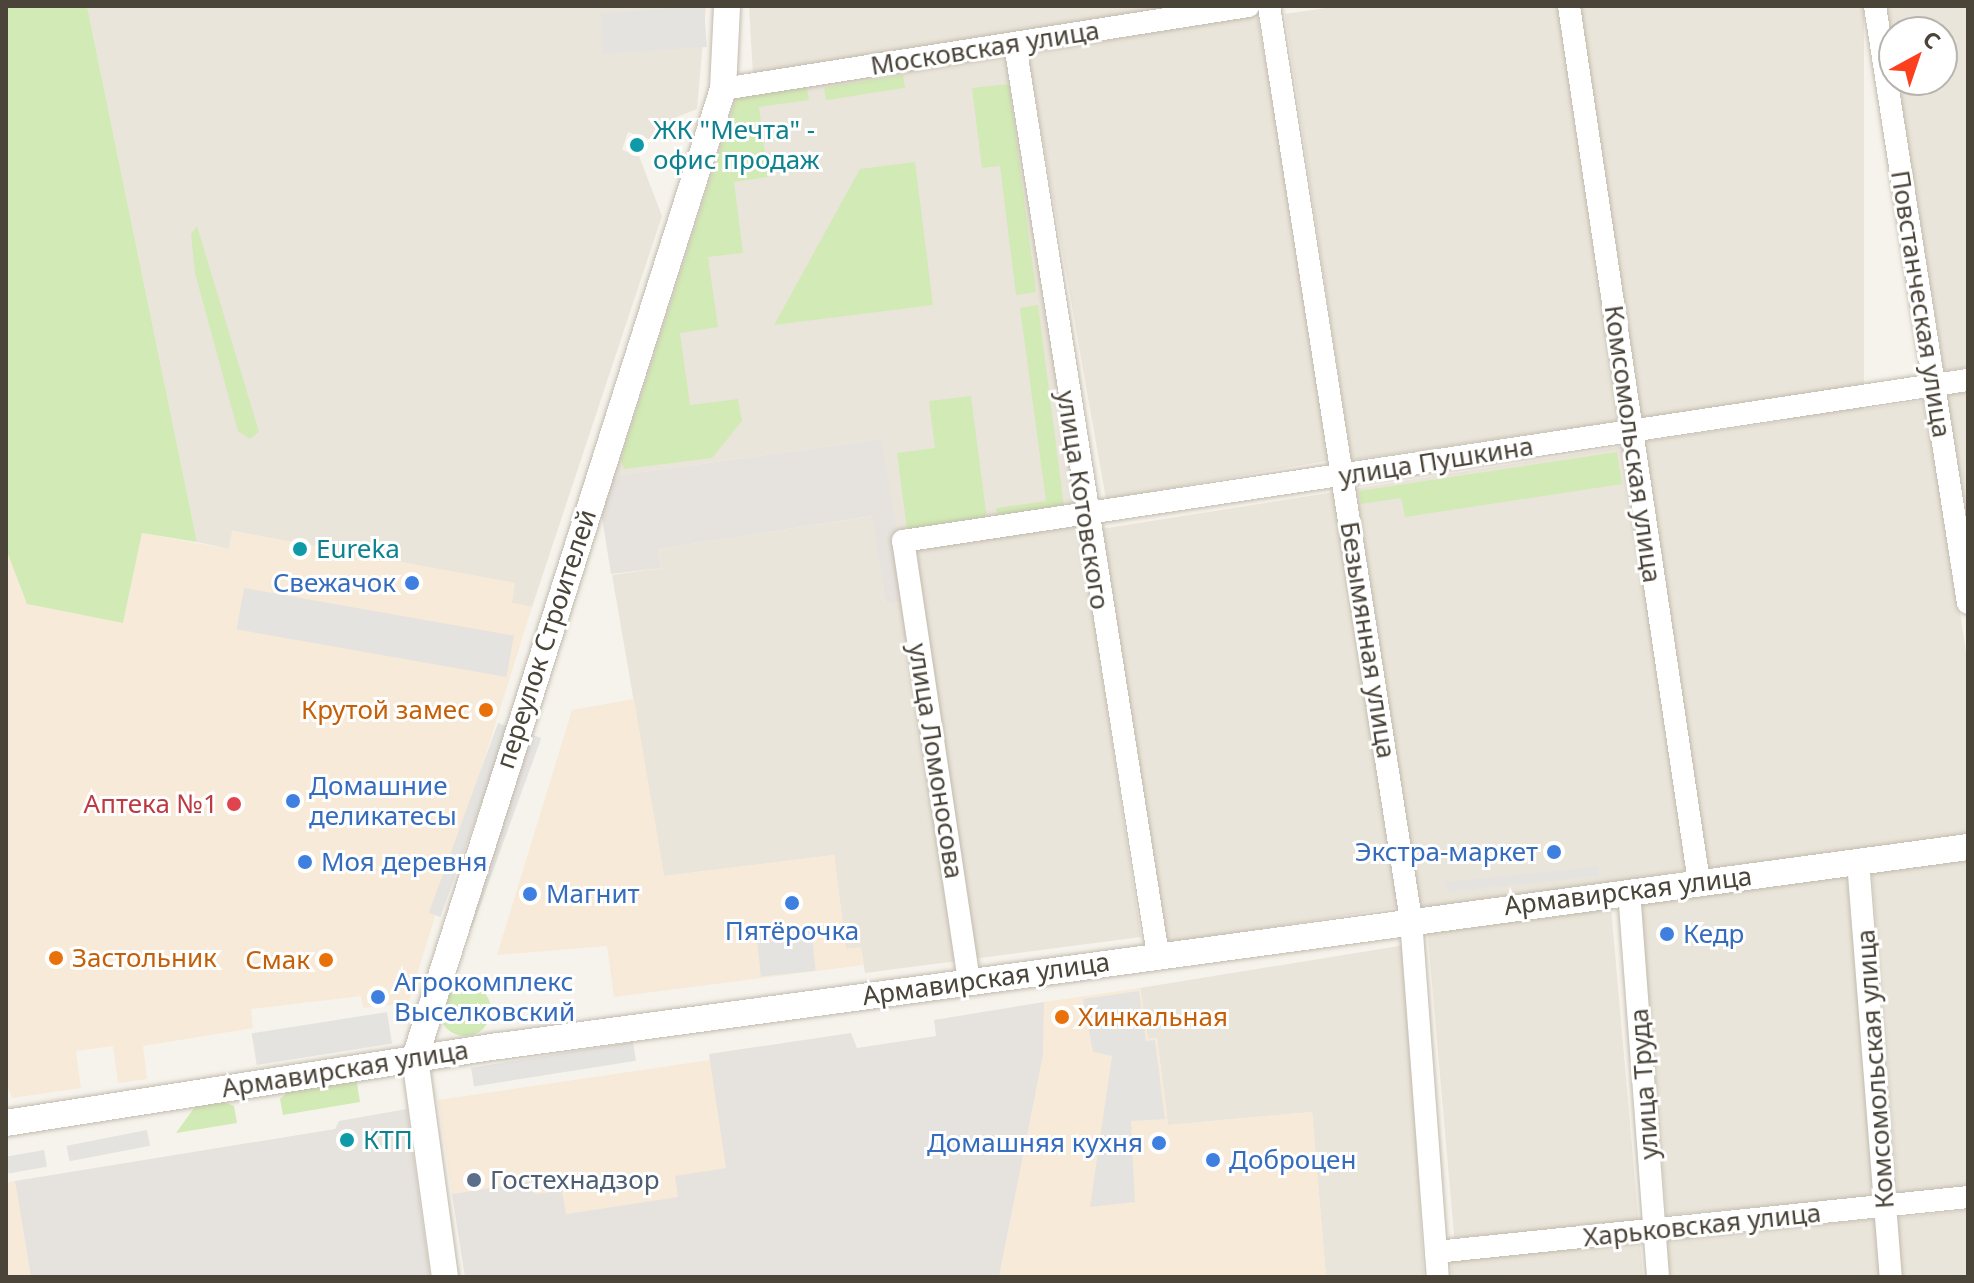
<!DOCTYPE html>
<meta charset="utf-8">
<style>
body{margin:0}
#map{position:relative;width:1974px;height:1283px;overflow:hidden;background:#f6f3ec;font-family:"Noto Sans",sans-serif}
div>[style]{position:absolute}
.residential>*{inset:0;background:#eae5da;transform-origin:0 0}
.commercial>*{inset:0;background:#f7ead8}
.industrial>*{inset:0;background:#e6e2dd}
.green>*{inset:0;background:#d2eab5;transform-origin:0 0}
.round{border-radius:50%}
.parking>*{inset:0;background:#e5e3e0;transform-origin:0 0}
.roads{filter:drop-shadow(0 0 2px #c2bbae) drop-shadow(0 0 2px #c2bbae)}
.minor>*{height:22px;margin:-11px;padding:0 11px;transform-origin:11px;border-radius:11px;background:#fff}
.tertiary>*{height:26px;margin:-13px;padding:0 13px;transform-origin:13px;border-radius:13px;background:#fff}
.dots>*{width:22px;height:22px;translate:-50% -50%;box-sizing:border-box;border:4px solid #fff;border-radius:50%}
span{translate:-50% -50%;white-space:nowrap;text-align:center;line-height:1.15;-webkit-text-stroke:6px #fff;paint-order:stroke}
.street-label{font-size:26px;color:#4b4439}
.culture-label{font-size:26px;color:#0d838f}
.left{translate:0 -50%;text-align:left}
.shop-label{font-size:26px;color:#366cbe}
.right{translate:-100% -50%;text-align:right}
.food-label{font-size:26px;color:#c56008}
.health-label{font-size:26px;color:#be3a42}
.service-label{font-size:26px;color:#4e5e75}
.frame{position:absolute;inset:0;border:8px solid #4b4439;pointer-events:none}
.north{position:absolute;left:1878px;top:16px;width:80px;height:80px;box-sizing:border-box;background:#fff;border:2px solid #b7b4b0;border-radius:50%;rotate:40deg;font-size:22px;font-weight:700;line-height:32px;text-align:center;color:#4b4439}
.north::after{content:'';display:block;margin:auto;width:28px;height:36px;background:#fc3f1d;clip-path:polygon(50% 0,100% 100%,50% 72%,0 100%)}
</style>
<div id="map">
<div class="residential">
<div style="clip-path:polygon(87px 6px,706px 8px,697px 109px,667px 121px,652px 140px,628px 132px,622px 150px,639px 156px,662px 216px,532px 607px,511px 603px,514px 583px,233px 531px,229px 549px,197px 542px)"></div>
<div style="clip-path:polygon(749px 6px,1187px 6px,753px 75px)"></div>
<div style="clip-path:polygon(1339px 6px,1558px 6px,1619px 421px,1351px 460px,1285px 14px)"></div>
<div style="left:1578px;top:6px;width:286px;height:414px"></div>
<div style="clip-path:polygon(1885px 6px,1968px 6px,1968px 367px,1944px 371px,1897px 80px,1942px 80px,1942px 32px,1894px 32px,1894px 60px)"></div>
<div style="left:1257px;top:14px;width:452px;height:233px;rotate:80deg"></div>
<div style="clip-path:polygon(1010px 52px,1141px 937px,865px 973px,861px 948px,846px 949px,834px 855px,664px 876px,612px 575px,661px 568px,658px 549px,873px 516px,886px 604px,907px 601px,882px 439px,613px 476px,736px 94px)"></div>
<div style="clip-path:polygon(1968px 391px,1968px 548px,1945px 395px)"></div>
<div style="clip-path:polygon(1928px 400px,1968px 666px,1968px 835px,1704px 869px,1640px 442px)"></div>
<div style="left:1625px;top:446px;width:429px;height:277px;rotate:81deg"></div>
<div style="left:1335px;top:492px;width:420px;height:237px;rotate:81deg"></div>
<div style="clip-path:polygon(1968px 859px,1968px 1186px,1898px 1194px,1872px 872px)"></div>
<div style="left:1847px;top:876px;width:322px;height:209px;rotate:85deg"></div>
<div style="left:1611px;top:907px;width:316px;height:185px;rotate:85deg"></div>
<div style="clip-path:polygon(1405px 945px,1424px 1277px,1326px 1277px,1312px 1112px,1168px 1125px,1157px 1038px,1148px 1039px,1140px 988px)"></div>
<div style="clip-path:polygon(1968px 1210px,1968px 1277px,1902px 1277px,1897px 1218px)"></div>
<div style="clip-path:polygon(1875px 1219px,1880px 1277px,1670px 1277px,1667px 1240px)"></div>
<div style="clip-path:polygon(1640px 1242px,1643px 1277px,1452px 1277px,1451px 1260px)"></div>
</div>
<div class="commercial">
<div style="clip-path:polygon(232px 531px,515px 583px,512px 603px,532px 607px,408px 1003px,363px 1008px,361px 996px,251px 1009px,253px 1028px,143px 1046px,147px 1079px,118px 1083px,113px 1046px,76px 1051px,81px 1088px,12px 1098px,6px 1082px,6px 549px,27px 604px,123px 623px,142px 533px,229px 549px)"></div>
<div style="clip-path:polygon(634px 699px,664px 876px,834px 855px,846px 949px,861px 947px,863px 965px,614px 997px,607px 946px,497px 955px,572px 710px)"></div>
<div style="clip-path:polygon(1140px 988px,1148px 1039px,1157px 1038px,1168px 1125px,1312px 1112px,1326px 1277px,999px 1277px,1043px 1055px,1044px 1002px)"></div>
<div style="clip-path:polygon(710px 1060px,727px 1168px,676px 1176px,679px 1197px,566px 1214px,534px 1194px,533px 1181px,452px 1194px,438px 1100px)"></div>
<div style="clip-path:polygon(15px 1181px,31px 1277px,6px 1277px,6px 1183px)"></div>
</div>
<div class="industrial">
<div style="clip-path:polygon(882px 439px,908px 601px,886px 604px,872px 516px,658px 549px,661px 568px,611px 574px,601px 511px,613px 476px)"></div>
<div style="clip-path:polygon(1044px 1002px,1043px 1055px,999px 1277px,465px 1277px,452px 1194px,533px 1181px,534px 1194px,562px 1191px,566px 1214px,678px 1197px,675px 1176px,726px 1168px,709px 1054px,851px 1033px,857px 1048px,936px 1036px,934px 1020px)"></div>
<div style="clip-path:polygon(407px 1109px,430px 1277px,31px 1277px,15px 1181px,335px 1129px,339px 1121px)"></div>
</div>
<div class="green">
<div style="clip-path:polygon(6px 6px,87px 6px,197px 542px,142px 533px,123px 623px,27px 604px,6px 549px)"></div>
<div style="left:903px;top:75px;width:13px;height:80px;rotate:81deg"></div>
<div style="clip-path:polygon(1009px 84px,1036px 292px,1016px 295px,1000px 166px,982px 168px,972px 88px)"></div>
<div style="clip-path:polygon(807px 87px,809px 100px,759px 107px,768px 177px,734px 182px,743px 253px,708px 257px,718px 327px,680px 333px,690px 405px,738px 399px,742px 421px,712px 458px,624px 469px,621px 459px,737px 96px)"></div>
<div style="clip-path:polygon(915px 162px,933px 305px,774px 325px,860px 169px)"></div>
<div style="clip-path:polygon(197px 226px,259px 432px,250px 439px,238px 431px,195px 273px,191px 234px)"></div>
<div style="clip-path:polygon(1038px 305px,1065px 514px,999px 523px,996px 508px,1046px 501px,1020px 308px)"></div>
<div style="clip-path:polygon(971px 396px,988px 527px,908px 537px,897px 453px,935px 448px,929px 401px)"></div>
<div style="clip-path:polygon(1617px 452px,1622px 484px,1405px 517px,1401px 498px,1361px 504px,1359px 491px)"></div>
<div class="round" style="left:439px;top:984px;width:52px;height:52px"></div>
<div style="clip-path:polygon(356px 1077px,360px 1102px,283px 1115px,280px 1099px,293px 1087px)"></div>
<div style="clip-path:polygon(219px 1100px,234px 1106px,237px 1123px,176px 1133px,197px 1104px)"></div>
</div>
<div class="parking">
<div style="left:704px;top:6px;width:41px;height:104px;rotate:86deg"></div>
<div style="left:244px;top:588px;width:274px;height:42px;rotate:10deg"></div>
<div style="left:498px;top:723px;width:12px;height:202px;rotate:20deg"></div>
<div style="left:530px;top:734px;width:12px;height:203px;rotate:20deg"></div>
<div style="left:1598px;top:866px;width:10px;height:153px;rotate:84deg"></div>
<div style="left:811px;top:927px;width:44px;height:55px;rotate:84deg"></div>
<div style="clip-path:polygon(1139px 991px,1146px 1041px,1155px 1040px,1165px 1119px,1131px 1121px,1135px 1202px,1090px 1207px,1112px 1056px,1093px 1052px,1083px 999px)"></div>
<div style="left:387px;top:1012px;width:32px;height:137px;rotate:81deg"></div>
<div style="left:633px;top:1042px;width:19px;height:164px;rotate:81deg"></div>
<div style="left:147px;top:1130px;width:16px;height:82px;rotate:79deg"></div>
<div style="left:44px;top:1150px;width:17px;height:39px;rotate:80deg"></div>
</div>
<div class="roads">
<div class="minor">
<div style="left:1269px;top:6px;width:925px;rotate:81.17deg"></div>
<div style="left:1411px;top:920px;width:358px;rotate:85.7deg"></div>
<div style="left:1569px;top:6px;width:886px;rotate:81.56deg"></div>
<div style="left:1875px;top:6px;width:604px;rotate:81.15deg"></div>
<div style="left:1015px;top:44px;width:922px;rotate:81.08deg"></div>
<div style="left:723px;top:89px;width:532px;rotate:-8.98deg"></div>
<div style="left:1858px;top:861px;width:417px;rotate:85.5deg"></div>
<div style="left:1629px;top:891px;width:387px;rotate:85.7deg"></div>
<div style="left:969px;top:981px;width:445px;rotate:-98.5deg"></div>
<div style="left:903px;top:541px;width:1077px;rotate:-8.6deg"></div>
<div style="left:1436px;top:1252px;width:535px;rotate:-5.9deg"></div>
</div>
<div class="tertiary">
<div style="left:6px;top:1123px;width:500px;rotate:-8.9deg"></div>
<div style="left:500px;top:1046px;width:1481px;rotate:-7.72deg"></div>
<div style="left:445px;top:1277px;width:221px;rotate:-97.8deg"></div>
<div style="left:415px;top:1058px;width:1017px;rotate:-72.37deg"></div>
<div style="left:723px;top:89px;width:83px;rotate:-87.2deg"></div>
</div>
</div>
<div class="dots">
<div style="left:637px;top:145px;background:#0f9aa8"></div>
<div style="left:300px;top:549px;background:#0f9aa8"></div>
<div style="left:412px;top:583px;background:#3f7fe0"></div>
<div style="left:486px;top:710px;background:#e8710a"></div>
<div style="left:293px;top:801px;background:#3f7fe0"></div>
<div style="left:234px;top:804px;background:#e0444e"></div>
<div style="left:1554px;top:852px;background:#3f7fe0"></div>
<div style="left:305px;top:862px;background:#3f7fe0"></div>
<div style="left:530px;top:894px;background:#3f7fe0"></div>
<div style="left:792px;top:903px;background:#3f7fe0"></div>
<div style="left:1667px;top:934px;background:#3f7fe0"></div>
<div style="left:56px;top:958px;background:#e8710a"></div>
<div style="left:326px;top:960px;background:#e8710a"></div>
<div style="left:378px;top:997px;background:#3f7fe0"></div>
<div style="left:1062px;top:1017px;background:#e8710a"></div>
<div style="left:347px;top:1140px;background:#0f9aa8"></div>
<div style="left:1159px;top:1143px;background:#3f7fe0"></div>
<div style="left:1213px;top:1160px;background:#3f7fe0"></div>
<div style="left:474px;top:1180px;background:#5c6f8a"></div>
</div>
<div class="street-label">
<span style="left:985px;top:48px;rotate:-9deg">Московская улица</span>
<span style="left:1921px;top:304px;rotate:81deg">Повстанческая улица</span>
<span style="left:1633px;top:444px;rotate:82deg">Комсомольская улица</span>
<span style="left:1436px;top:461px;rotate:-9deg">улица Пушкина</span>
<span style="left:1083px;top:500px;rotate:81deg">улица Котовского</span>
<span style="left:546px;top:639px;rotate:-72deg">переулок Строителей</span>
<span style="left:1368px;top:640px;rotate:81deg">Безымянная улица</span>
<span style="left:936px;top:761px;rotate:81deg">улица Ломоносова</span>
<span style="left:1628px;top:891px;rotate:-7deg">Армавирская улица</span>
<span style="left:986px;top:979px;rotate:-8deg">Армавирская улица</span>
<span style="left:345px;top:1069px;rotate:-9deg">Армавирская улица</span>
<span style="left:1875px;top:1069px;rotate:-94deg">Комсомольская улица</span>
<span style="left:1644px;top:1084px;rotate:-94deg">улица Труда</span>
<span style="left:1702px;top:1225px;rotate:-6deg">Харьковская улица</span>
</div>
<div class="culture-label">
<span class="left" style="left:653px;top:145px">ЖК "Мечта" -<br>офис продаж</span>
<span class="left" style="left:316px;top:549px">Eureka</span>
<span class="left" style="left:363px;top:1140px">КТП</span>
</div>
<div class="shop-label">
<span class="right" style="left:396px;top:583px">Свежачок</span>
<span class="left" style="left:309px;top:801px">Домашние<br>деликатесы</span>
<span class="right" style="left:1538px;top:852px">Экстра-маркет</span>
<span class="left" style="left:321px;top:862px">Моя деревня</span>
<span class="left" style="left:546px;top:894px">Магнит</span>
<span style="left:792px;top:931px">Пятёрочка</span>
<span class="left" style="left:1683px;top:934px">Кедр</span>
<span class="left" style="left:394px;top:997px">Агрокомплекс<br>Выселковский</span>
<span class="right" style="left:1143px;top:1143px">Домашняя кухня</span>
<span class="left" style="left:1229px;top:1160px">Доброцен</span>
</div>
<div class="food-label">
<span class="right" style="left:470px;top:710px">Крутой замес</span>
<span class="left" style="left:72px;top:958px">Застольник</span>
<span class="right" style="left:310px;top:960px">Смак</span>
<span class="left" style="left:1078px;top:1017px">Хинкальная</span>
</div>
<div class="health-label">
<span class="right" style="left:218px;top:804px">Аптека №1</span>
</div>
<div class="service-label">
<span class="left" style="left:490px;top:1180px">Гостехнадзор</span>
</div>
<div class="frame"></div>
<div class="north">С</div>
</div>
